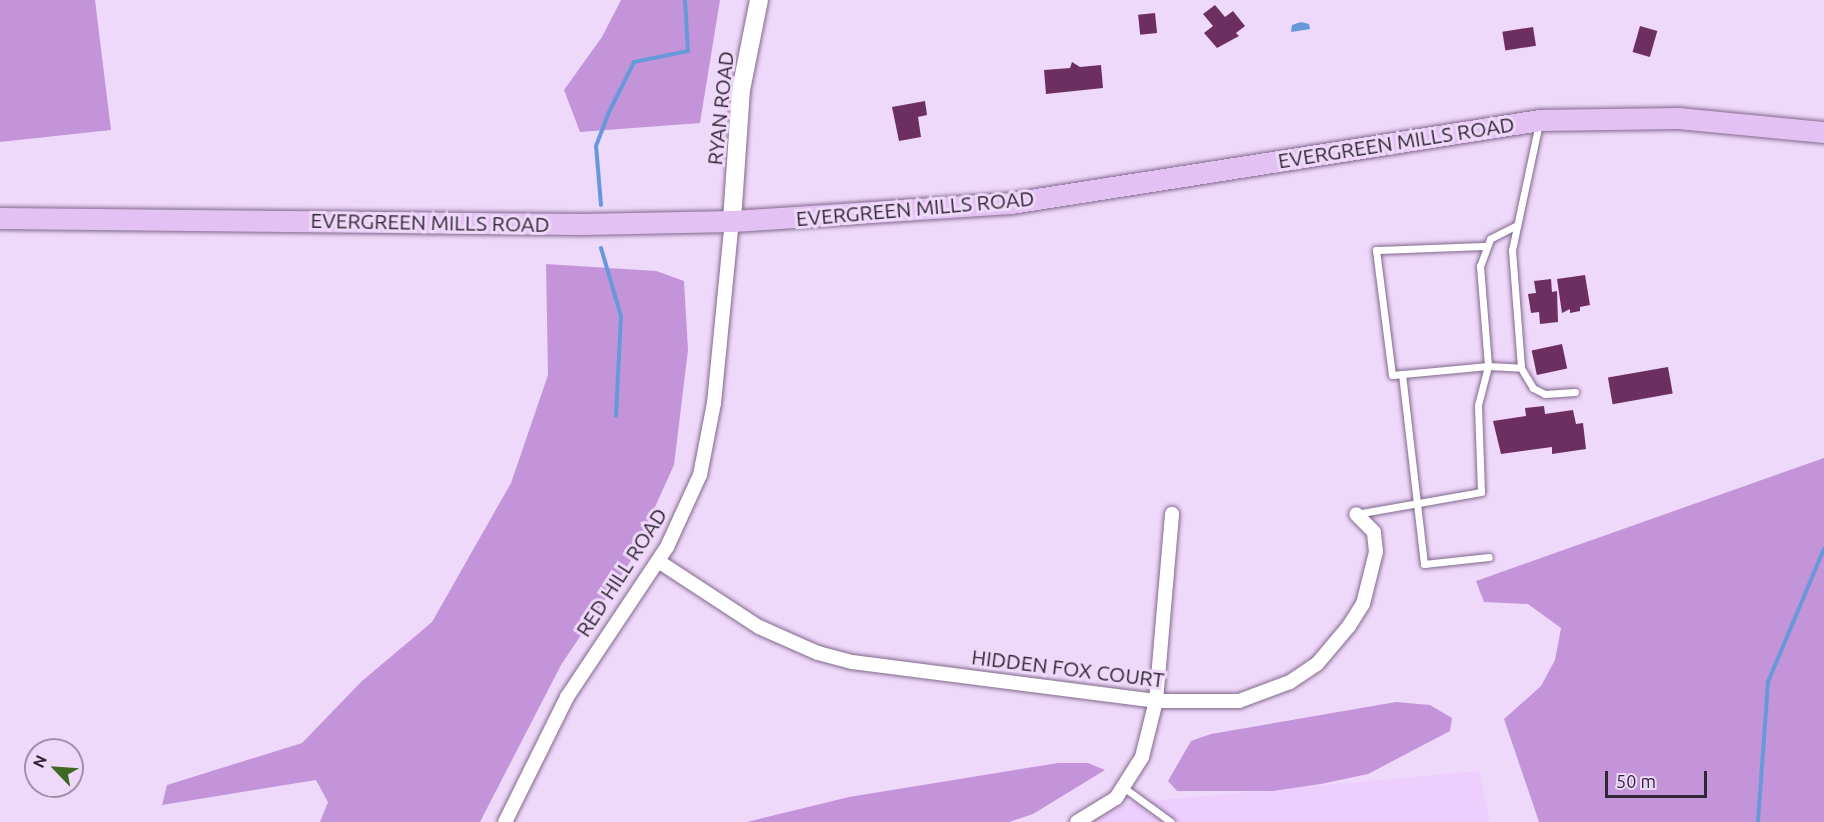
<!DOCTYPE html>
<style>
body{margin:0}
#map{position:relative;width:1824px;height:822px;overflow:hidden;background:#efd9fa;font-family:Ubuntu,sans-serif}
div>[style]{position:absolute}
.built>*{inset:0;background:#edcefd}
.forest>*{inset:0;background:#c494da}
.water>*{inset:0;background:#6799da}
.stream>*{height:4px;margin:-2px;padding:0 2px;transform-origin:2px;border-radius:2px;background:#6799da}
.building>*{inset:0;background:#6d2f62;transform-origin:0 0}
.roads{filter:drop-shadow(0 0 2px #81698d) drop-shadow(0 0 2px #81698d)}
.lane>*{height:7px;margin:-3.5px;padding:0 3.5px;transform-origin:3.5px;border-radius:3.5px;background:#fff}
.street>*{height:14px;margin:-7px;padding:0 7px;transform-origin:7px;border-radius:7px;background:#fff}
.secondary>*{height:18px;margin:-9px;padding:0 9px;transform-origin:9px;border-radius:9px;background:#fff}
.primary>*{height:21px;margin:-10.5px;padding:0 10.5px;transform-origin:10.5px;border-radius:10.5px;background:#e3c1f2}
span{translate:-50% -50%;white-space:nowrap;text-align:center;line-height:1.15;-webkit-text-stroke:6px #efd9fa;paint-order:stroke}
.street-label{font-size:21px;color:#302635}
.north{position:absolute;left:24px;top:738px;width:60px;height:60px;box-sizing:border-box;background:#efd9fa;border:2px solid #a391ab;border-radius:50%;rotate:295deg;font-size:16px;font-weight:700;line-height:24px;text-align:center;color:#302635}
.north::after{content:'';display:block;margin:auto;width:21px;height:27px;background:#3f6824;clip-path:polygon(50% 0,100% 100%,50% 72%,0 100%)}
.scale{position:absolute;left:1605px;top:771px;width:102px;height:27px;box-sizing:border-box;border:3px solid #302635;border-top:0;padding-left:8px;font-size:18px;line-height:21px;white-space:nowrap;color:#302635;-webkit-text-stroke:4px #efd9fa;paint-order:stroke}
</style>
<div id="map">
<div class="built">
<div style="clip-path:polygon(1479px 771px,1490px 822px,1066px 822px,1129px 803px)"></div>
</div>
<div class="forest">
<div style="clip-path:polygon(0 0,95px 0,111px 130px,0 142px)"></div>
<div style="clip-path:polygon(621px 0,720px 0,700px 123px,580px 132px,564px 90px,602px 37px)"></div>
<div style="clip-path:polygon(546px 264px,656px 271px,684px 281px,688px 350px,674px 465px,630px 562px,561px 665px,480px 822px,320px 822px,328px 802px,316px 780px,162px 805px,167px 785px,302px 743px,362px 681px,432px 622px,511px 483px,548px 375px)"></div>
<div style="clip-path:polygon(1824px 458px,1824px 822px,1539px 822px,1504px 719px,1541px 686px,1555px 660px,1561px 628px,1528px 604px,1484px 602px,1476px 581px)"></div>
<div style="clip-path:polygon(1396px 702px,1430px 705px,1452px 718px,1450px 731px,1368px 774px,1321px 784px,1273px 791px,1177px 791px,1168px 781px,1191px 741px,1211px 734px)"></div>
<div style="clip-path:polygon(1058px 763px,1088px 763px,1105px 770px,1033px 814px,1009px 822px,747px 822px,849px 797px)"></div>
</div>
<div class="water">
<div style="clip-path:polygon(1301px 22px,1309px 24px,1310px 29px,1291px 32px,1292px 25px)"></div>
</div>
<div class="stream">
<div style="left:601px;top:205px;width:59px;rotate:-94.8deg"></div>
<div style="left:596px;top:146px;width:34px;rotate:-69deg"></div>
<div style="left:608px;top:114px;width:58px;rotate:-63.4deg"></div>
<div style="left:634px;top:62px;width:55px;rotate:-11.5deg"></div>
<div style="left:688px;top:51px;width:51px;rotate:-93.4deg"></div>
<div style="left:601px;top:248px;width:71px;rotate:73.6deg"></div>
<div style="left:621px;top:316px;width:100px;rotate:92.9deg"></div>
<div style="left:1758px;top:822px;width:140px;rotate:-85.9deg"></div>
<div style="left:1768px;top:682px;width:144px;rotate:-67.2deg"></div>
</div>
<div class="building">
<div style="clip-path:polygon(1215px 5px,1225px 17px,1233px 11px,1245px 26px,1236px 33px,1239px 36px,1217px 48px,1204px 33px,1213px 26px,1203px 14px)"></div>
<div style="left:1155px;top:13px;width:20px;height:17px;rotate:84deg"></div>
<div style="left:1640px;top:26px;width:18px;height:27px;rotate:16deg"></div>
<div style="left:1533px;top:27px;width:19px;height:31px;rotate:81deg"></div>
<div style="clip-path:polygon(1072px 62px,1080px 67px,1101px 65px,1103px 88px,1046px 94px,1044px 70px,1070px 68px)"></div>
<div style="clip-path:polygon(925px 101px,927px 115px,918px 117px,921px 137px,899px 141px,892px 107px)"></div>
<div style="clip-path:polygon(1585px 275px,1590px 305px,1580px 307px,1580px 311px,1570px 313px,1570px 309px,1562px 313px,1557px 279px)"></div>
<div style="clip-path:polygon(1551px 279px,1552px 292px,1557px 291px,1558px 322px,1540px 324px,1539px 312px,1531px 313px,1528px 294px,1536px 293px,1534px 281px)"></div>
<div style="left:1562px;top:344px;width:25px;height:31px;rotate:78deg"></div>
<div style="left:1668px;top:367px;width:27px;height:61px;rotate:80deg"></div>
<div style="clip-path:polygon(1544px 406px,1545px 414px,1573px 410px,1576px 424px,1583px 423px,1586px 449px,1552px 454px,1552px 447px,1501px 454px,1493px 421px,1526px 416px,1525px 408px)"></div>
</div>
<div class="roads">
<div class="lane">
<div style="left:1539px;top:123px;width:130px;rotate:102deg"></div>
<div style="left:1512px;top:250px;width:118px;rotate:85.6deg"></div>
<div style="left:1521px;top:368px;width:23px;rotate:59deg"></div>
<div style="left:1533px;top:388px;width:13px;rotate:27deg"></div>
<div style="left:1545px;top:394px;width:30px;rotate:-4deg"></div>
<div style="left:1517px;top:225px;width:30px;rotate:153deg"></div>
<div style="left:1490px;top:239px;width:29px;rotate:110deg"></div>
<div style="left:1480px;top:266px;width:100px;rotate:85.4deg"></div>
<div style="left:1488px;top:366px;width:33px;rotate:3deg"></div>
<div style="left:1402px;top:374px;width:191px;rotate:83.4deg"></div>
<div style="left:1424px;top:564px;width:65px;rotate:-6.1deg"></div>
<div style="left:1356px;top:514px;width:127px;rotate:-10deg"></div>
<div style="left:1481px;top:492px;width:87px;rotate:-92deg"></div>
<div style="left:1478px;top:405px;width:40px;rotate:-75.6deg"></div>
<div style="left:1488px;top:366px;width:96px;rotate:174.6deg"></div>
<div style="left:1392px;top:375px;width:126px;rotate:-97.3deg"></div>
<div style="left:1376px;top:250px;width:110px;rotate:-2.1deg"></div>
<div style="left:1123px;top:787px;width:59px;rotate:36.1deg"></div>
</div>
<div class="street">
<div style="left:658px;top:561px;width:121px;rotate:33.2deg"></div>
<div style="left:759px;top:627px;width:64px;rotate:23.8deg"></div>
<div style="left:818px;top:653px;width:35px;rotate:15deg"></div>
<div style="left:852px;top:662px;width:306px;rotate:7.3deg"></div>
<div style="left:1156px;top:701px;width:83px"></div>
<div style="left:1239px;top:701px;width:54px;rotate:-20.4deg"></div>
<div style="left:1290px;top:682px;width:32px;rotate:-34deg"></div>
<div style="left:1317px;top:664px;width:50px;rotate:-49.9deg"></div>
<div style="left:1349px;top:626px;width:26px;rotate:-58deg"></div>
<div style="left:1363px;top:604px;width:54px;rotate:-76deg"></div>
<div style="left:1376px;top:552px;width:20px;rotate:-96deg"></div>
<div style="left:1374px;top:532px;width:25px;rotate:-135deg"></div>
<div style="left:505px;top:822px;width:140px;rotate:-63.6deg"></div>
<div style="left:567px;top:697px;width:180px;rotate:-56.3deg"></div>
<div style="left:667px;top:547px;width:79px;rotate:-65.4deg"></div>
<div style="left:700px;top:475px;width:73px;rotate:-79deg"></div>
<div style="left:714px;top:403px;width:183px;rotate:-84.4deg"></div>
<div style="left:1077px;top:822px;width:46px;rotate:-31.6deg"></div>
<div style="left:1116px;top:798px;width:49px;rotate:-57.6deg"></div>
<div style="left:1142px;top:757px;width:58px;rotate:-76deg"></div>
<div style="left:1156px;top:701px;width:188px;rotate:-85.1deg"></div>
</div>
<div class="secondary">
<div style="left:732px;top:221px;width:131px;rotate:-86.1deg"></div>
<div style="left:741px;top:90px;width:92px;rotate:-78.7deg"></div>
</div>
<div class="primary">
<div style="left:0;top:218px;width:583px;rotate:0.59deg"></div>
<div style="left:583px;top:224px;width:149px;rotate:-1.2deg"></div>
<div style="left:732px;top:221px;width:280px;rotate:-3.7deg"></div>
<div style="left:1011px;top:203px;width:535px;rotate:-8.92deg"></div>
<div style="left:1540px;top:120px;width:138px;rotate:-0.8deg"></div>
<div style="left:1678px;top:118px;width:147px;rotate:5.5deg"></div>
</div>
</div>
<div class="street-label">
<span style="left:720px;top:108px;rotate:-84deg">RYAN ROAD</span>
<span style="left:1396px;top:142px;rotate:-9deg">EVERGREEN MILLS ROAD</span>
<span style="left:915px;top:208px;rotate:-5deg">EVERGREEN MILLS ROAD</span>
<span style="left:430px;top:222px;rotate:1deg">EVERGREEN MILLS ROAD</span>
<span style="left:621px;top:572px;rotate:-57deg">RED HILL ROAD</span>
<span style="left:1068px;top:668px;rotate:7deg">HIDDEN FOX COURT</span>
</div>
<div class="north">N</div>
<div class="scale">50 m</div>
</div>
